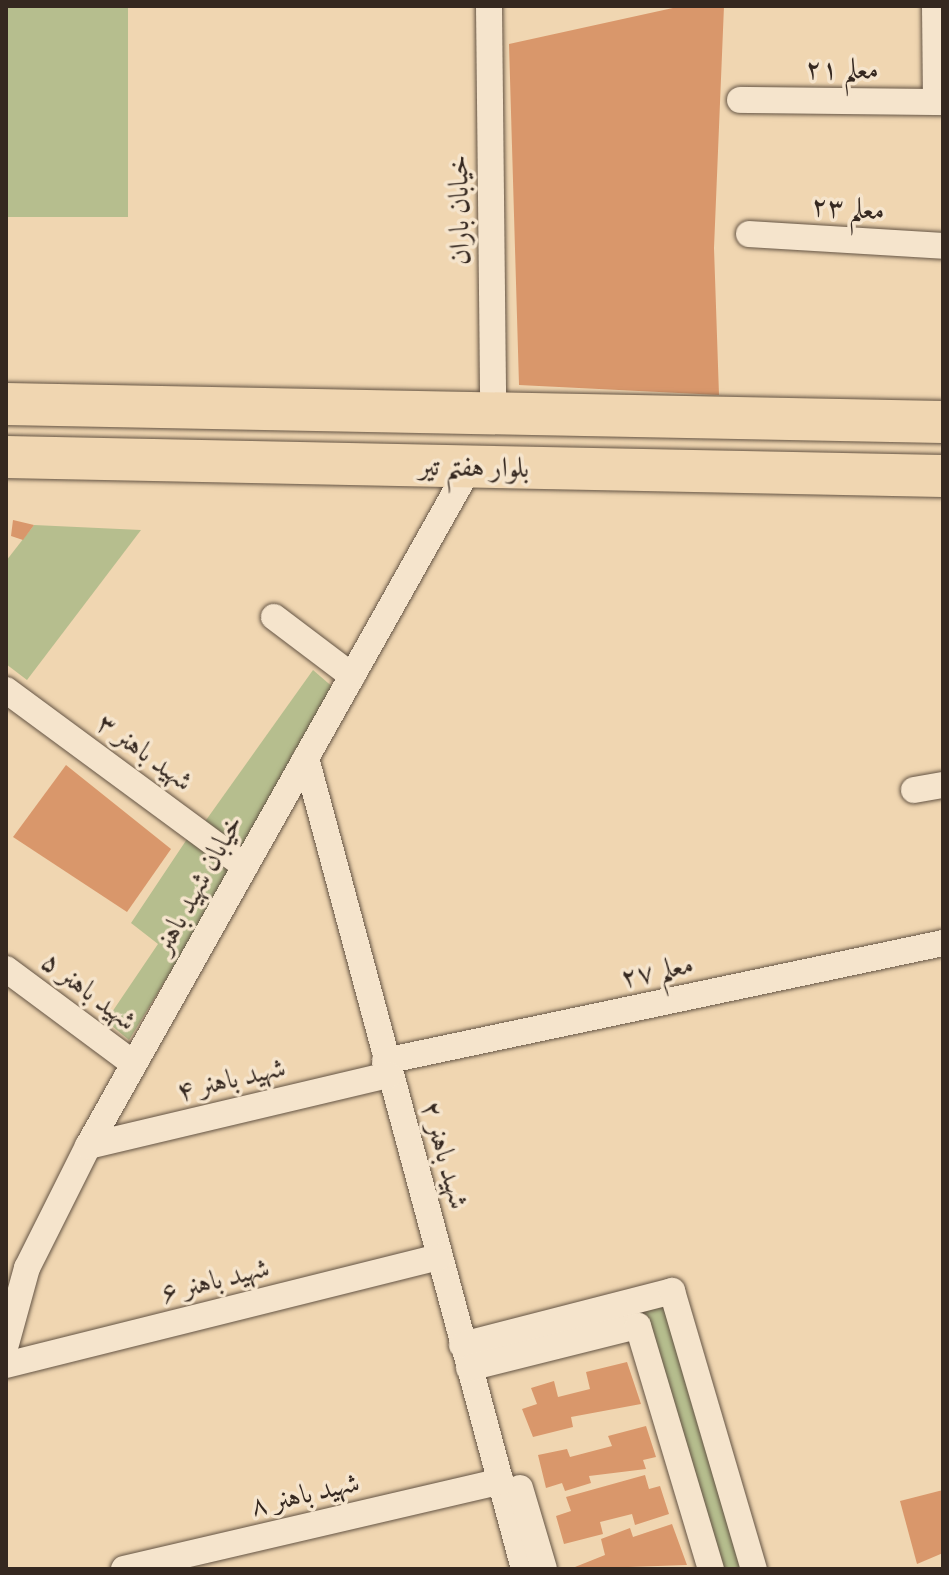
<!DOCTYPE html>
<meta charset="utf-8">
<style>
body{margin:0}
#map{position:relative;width:949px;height:1575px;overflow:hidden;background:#f0d6b1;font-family:"IM FELL French Canon",Amiri,serif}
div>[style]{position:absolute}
.green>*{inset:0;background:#b6be8e;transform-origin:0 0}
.building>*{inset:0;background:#d9976b}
.roads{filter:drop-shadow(0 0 2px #645444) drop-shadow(0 0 2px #645444)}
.minor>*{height:26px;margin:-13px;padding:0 13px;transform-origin:13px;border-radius:13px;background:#f5e4cc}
.primary>*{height:42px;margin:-21px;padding:0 21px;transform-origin:21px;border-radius:21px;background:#f0d6b1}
span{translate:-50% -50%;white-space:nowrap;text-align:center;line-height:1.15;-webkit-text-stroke:7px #f5e4cc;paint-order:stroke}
.street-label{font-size:28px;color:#352820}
.frame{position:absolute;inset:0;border:8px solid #352820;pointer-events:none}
</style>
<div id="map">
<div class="green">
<div style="left:6px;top:6px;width:122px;height:211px"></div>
<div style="clip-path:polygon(34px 525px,141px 530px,27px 680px,6px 664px,6px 561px)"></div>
<div style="clip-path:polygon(313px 670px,335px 689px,243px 846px,204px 823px)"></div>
<div style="clip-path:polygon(189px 836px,231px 873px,129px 1040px,106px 1021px,158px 944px,131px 923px)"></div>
<div style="left:670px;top:1295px;width:286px;height:36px;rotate:74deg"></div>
</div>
<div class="building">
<div style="clip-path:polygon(682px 6px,724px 6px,714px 248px,719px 395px,519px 385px,509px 44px)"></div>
<div style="clip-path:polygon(13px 520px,34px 525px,23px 540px,11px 536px)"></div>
<div style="clip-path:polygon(66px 765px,171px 849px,127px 912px,13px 837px)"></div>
<div style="clip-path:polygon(627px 1362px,641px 1404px,571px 1417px,573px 1427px,533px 1437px,522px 1409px,537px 1404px,531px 1388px,554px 1381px,558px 1397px,590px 1389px,586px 1372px)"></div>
<div style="clip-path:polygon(646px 1426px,656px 1457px,643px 1460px,646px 1469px,589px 1476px,591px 1483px,565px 1491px,562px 1483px,546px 1488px,538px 1455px,567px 1449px,570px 1457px,612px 1446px,608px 1436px)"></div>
<div style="clip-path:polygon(645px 1475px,649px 1489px,660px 1486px,669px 1514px,635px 1525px,632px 1514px,600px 1522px,603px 1534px,564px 1544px,556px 1516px,571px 1511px,566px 1497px)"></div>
<div style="clip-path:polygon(943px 1490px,943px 1553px,917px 1564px,900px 1501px)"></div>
<div style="clip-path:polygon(672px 1524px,687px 1565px,570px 1569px,605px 1555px,601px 1539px,630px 1528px,633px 1537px)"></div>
</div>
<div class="roads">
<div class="minor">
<div style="left:489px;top:6px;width:407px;rotate:89.4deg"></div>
<div style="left:935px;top:6px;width:96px;rotate:89.4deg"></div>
<div style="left:740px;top:100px;width:203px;rotate:0.6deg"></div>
<div style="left:749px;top:234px;width:194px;rotate:3.5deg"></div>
<div style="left:274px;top:617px;width:98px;rotate:37.1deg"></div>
<div style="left:6px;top:690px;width:297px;rotate:36.4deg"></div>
<div style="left:306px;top:758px;width:840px;rotate:74.95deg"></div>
<div style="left:914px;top:790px;width:29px;rotate:-10deg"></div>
<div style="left:6px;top:969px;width:159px;rotate:36.6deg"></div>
<div style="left:385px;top:1061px;width:570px;rotate:-11.94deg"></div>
<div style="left:88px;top:1146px;width:309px;rotate:-13.3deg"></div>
<div style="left:6px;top:1344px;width:79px;rotate:-74.6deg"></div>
<div style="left:27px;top:1268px;width:136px;rotate:-63.4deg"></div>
<div style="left:88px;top:1146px;width:780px;rotate:-60.67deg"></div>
<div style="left:462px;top:1345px;width:217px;rotate:-14.4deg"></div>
<div style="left:672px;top:1291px;width:290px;rotate:73.6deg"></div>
<div style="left:6px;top:1365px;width:447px;rotate:-14deg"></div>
<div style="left:469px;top:1368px;width:174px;rotate:-14deg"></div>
<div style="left:638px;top:1326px;width:254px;rotate:73.3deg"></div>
<div style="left:520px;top:1488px;width:84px;rotate:73.5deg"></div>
<div style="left:124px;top:1569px;width:387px;rotate:-13.1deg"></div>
</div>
<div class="primary">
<div style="left:6px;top:404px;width:937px;rotate:1.1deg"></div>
<div style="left:6px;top:457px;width:937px;rotate:1.16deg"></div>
</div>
</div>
<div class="street-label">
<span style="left:842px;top:69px;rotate:1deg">معلم ۲۱</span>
<span style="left:848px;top:208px;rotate:4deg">معلم ۲۳</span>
<span style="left:459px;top:210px;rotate:-91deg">خیابان باران</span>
<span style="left:474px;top:467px;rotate:1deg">بلوار هفتم تیر</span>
<span style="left:145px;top:752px;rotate:36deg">شهید باهنر ۳</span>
<span style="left:198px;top:884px;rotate:-61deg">خیابان شهید باهنر</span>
<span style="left:657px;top:971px;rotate:-12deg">معلم ۲۷</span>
<span style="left:89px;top:991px;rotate:37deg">شهید باهنر ۵</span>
<span style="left:231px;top:1079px;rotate:-13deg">شهید باهنر ۴</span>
<span style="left:445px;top:1155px;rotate:74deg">شهید باهنر ۲</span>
<span style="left:215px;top:1280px;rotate:-14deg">شهید باهنر ۶</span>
<span style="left:305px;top:1494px;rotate:-13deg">شهید باهنر ۸</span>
</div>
<div class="frame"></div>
</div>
